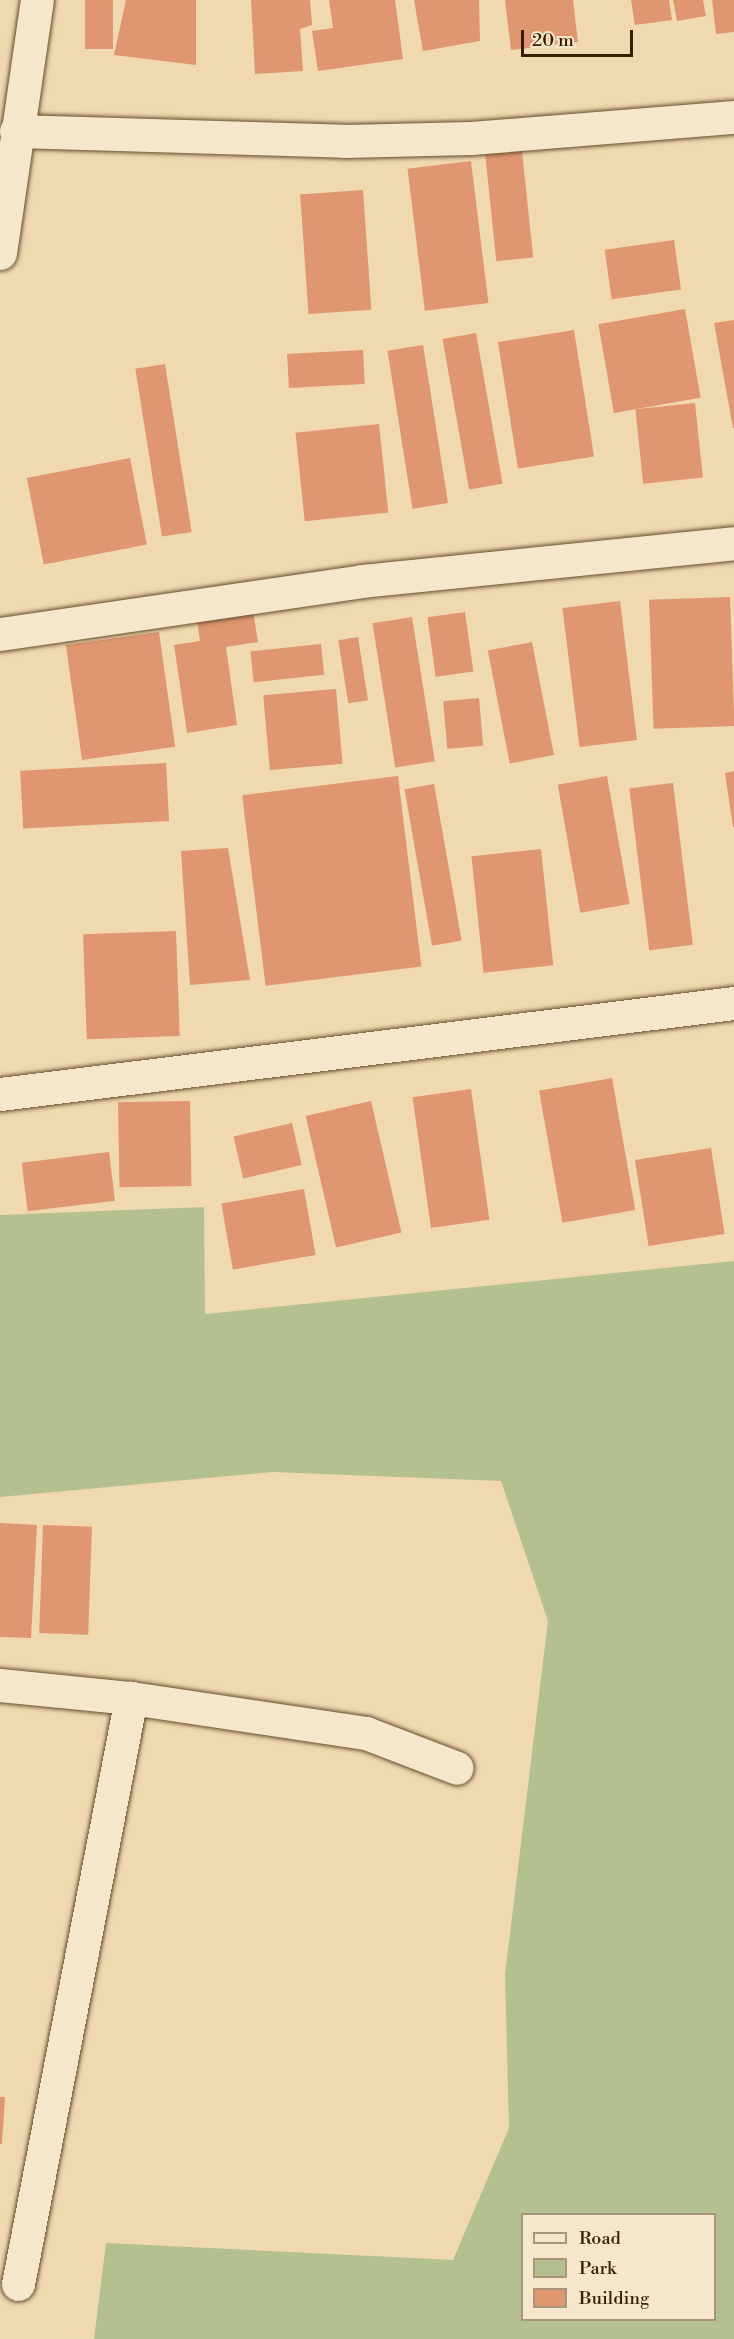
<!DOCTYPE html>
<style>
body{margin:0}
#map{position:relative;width:734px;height:2339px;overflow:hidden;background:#f0d8b0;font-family:"Libre Bodoni",serif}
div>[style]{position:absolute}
.green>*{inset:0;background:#b4c090}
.building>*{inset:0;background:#df9671;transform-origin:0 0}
.roads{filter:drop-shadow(0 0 2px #644d2c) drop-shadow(0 0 2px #644d2c)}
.minor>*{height:33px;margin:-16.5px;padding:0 16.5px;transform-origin:16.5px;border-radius:16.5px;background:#f5e6cc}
span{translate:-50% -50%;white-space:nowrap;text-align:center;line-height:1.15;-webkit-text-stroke:4.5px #f5e6cc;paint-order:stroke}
.legend{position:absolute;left:521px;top:2213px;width:195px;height:108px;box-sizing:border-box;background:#f5e6cc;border:2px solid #a9967a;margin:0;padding:8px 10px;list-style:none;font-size:18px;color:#361f00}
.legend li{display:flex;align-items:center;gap:12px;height:30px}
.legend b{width:30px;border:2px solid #a9967a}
.scale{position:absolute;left:521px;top:30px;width:112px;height:27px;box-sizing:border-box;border:3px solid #361f00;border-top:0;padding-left:8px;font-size:18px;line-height:21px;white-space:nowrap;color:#361f00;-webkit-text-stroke:4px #f5e6cc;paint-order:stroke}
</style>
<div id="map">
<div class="green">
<div style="clip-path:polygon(evenodd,204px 1207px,205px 1314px,734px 1261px,734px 2339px,94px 2339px,106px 2243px,453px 2260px,509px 2128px,505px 1975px,548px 1621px,501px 1481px,273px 1472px,0 1497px,0 1215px,204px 1207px,522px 2214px,714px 2214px,714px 2320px,522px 2320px,522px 2214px)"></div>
</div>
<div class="building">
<div style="left:85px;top:0;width:28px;height:49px"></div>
<div style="clip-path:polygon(126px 0,196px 0,196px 65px,114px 55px)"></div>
<div style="clip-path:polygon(251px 0,310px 0,312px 25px,300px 29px,303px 71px,255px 74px)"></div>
<div style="clip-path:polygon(329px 0,395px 0,403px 59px,318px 71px,312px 31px,333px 28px)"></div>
<div style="clip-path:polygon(414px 0,479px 0,480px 41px,423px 51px)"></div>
<div style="clip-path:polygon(505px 0,573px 0,578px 42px,511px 50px)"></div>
<div style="clip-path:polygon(631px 0,669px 0,672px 20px,635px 25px)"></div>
<div style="clip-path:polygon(673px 0,703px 0,706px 16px,677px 21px)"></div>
<div style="clip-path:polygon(712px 0,734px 0,734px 32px,716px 34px)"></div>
<div style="left:522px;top:151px;width:107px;height:37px;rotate:84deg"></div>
<div style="left:471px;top:161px;width:143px;height:64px;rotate:83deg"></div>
<div style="left:363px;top:190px;width:120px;height:63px;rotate:86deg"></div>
<div style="left:674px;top:240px;width:50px;height:70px;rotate:82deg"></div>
<div style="left:685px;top:309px;width:90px;height:88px;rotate:80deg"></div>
<div style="clip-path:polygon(734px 320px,734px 428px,733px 428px,714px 323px)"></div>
<div style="left:574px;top:330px;width:128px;height:77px;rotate:81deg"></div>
<div style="left:476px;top:333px;width:153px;height:34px;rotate:80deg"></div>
<div style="left:423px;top:345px;width:160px;height:36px;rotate:81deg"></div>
<div style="left:363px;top:350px;width:34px;height:76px;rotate:87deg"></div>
<div style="left:165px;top:364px;width:170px;height:30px;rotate:81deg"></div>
<div style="left:695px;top:403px;width:75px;height:60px;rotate:84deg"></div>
<div style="left:379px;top:424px;width:89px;height:84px;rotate:84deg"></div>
<div style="left:130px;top:458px;width:88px;height:105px;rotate:79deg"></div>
<div style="left:730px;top:597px;width:129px;height:81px;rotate:88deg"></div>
<div style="left:620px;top:601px;width:140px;height:58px;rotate:83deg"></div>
<div style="clip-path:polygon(252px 605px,258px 642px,226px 647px,237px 725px,187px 733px,174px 645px,200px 641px,196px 614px)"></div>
<div style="left:465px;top:612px;width:60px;height:38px;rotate:82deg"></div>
<div style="left:412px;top:617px;width:146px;height:40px;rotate:81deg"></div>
<div style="left:159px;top:632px;width:116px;height:94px;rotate:82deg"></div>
<div style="left:358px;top:637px;width:64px;height:20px;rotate:81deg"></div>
<div style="left:532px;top:642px;width:115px;height:45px;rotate:79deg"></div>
<div style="left:321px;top:644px;width:31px;height:71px;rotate:84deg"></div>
<div style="left:336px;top:689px;width:75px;height:73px;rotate:85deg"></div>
<div style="left:479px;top:698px;width:48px;height:36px;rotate:85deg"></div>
<div style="left:166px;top:763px;width:58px;height:146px;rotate:87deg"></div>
<div style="clip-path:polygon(734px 771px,734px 827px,733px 827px,725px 773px)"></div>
<div style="left:398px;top:776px;width:192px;height:157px;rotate:83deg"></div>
<div style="left:607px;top:776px;width:130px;height:50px;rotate:80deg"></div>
<div style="left:673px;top:783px;width:163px;height:44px;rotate:83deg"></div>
<div style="left:434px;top:784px;width:159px;height:30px;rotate:80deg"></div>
<div style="clip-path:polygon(228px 848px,250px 980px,190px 985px,181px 851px)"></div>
<div style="left:541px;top:849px;width:117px;height:70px;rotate:84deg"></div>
<div style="left:176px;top:931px;width:105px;height:93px;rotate:88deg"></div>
<div style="left:612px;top:1078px;width:134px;height:74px;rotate:80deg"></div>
<div style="left:471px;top:1089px;width:132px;height:59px;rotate:82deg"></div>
<div style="left:190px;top:1101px;width:85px;height:72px;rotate:89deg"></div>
<div style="left:371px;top:1101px;width:135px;height:67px;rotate:77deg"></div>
<div style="left:292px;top:1123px;width:43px;height:60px;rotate:77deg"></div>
<div style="left:711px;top:1148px;width:87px;height:77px;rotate:81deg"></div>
<div style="left:109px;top:1152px;width:49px;height:88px;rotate:83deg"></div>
<div style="left:304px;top:1189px;width:67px;height:84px;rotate:80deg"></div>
<div style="clip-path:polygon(0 1523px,37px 1525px,31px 1638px,0 1637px)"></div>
<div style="left:43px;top:1525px;width:49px;height:108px;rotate:2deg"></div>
<div style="clip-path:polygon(0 2097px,5px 2097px,2px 2144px,0 2144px)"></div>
</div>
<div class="roads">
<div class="minor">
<div style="left:16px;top:131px;width:329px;rotate:1.7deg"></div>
<div style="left:345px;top:141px;width:126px;rotate:-1.4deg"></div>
<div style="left:471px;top:138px;width:264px;rotate:-4.6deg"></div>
<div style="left:0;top:253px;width:256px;rotate:-81.7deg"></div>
<div style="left:0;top:634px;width:366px;rotate:-8.3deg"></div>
<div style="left:362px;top:581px;width:374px;rotate:-5.8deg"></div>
<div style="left:0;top:1094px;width:740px;rotate:-7.07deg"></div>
<div style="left:0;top:1685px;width:132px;rotate:5.7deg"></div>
<div style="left:131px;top:1698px;width:238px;rotate:8.5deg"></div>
<div style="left:366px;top:1733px;width:97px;rotate:21deg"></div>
<div style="left:18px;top:2284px;width:597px;rotate:-79.09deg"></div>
</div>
</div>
<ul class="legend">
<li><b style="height:8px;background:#f5e6cc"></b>Road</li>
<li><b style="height:16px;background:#b4c090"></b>Park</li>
<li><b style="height:16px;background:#df9671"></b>Building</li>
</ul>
<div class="scale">20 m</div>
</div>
